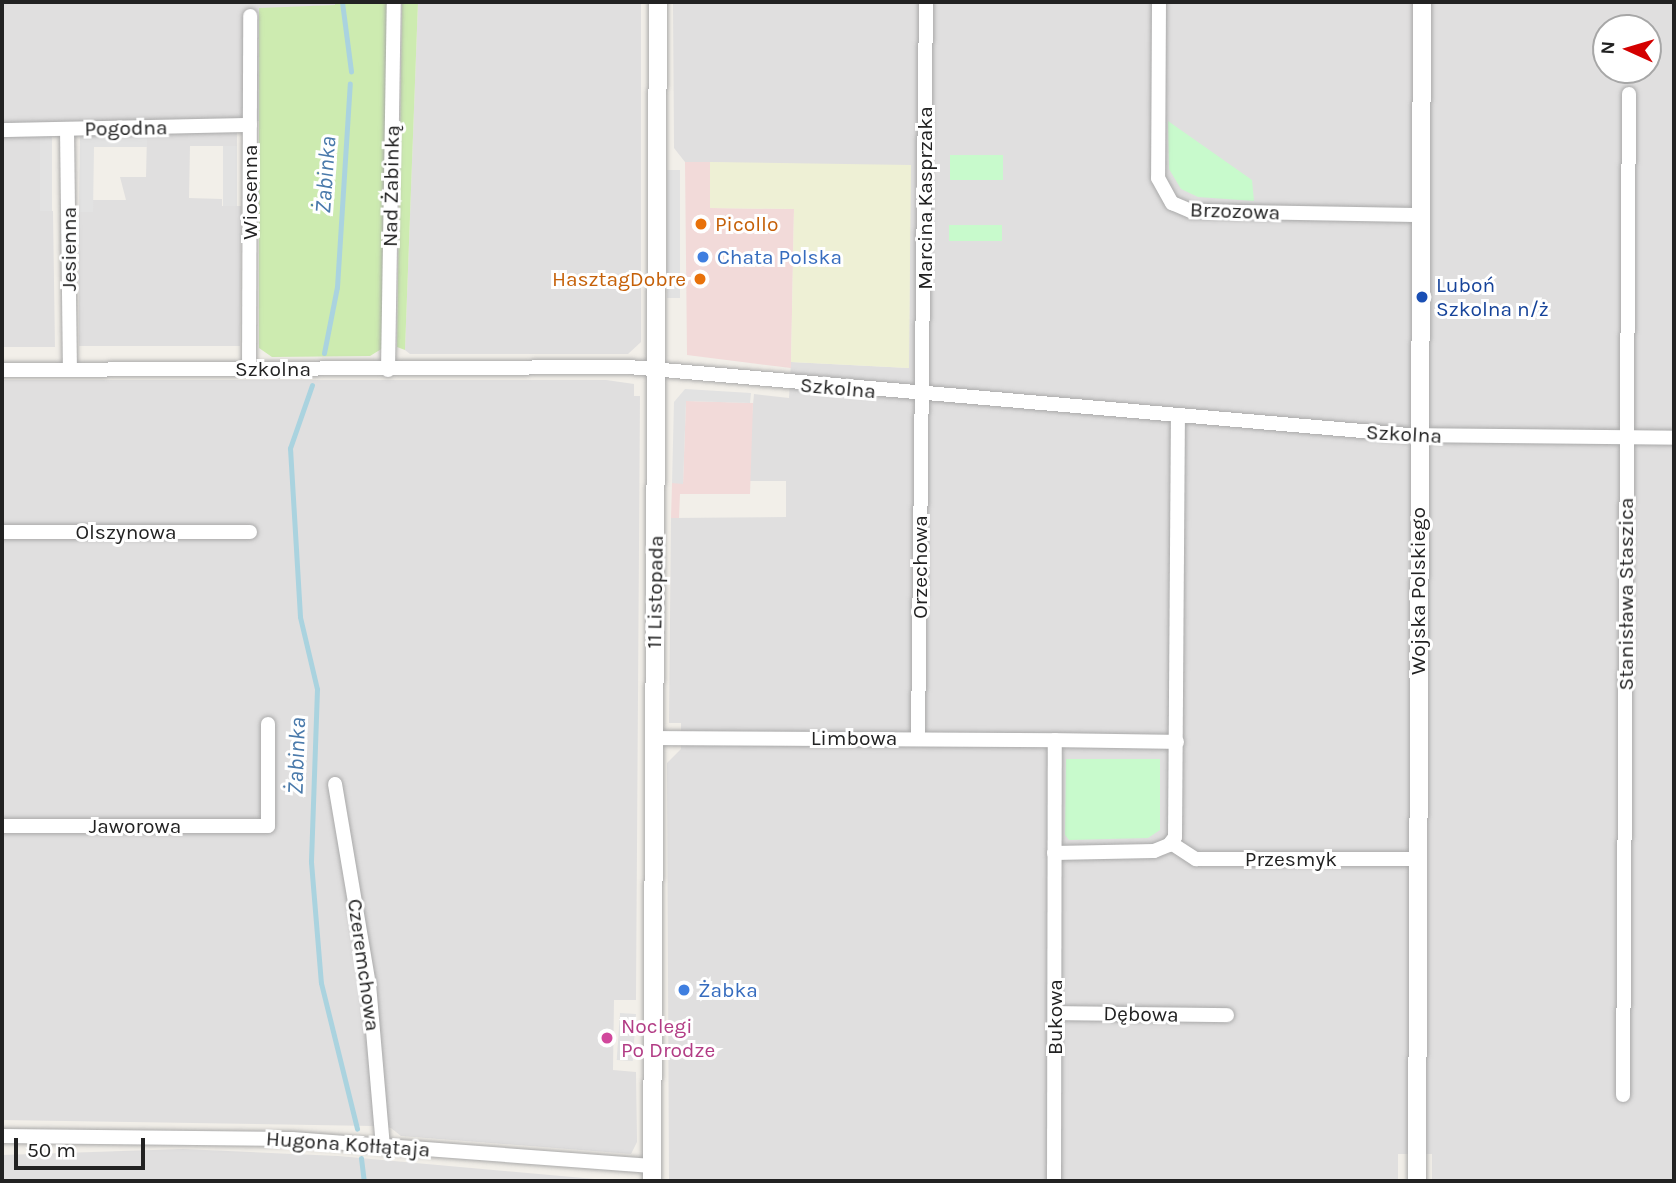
<!DOCTYPE html>
<meta charset="utf-8">
<style>
body{margin:0}
#map{position:relative;width:1676px;height:1183px;overflow:hidden;background:#f2efe9;font-family:Karla,sans-serif}
div>[style]{position:absolute}
.residential>*{inset:0;background:#e0dfdf}
.commercial>*{inset:0;background:#f2dad9}
.farmland>*{inset:0;background:#eef0d5}
.grass>*{inset:0;background:#cdebb0}
.park>*{inset:0;background:#c8facc;transform-origin:0 0}
.parking>*{inset:0;background:#e2e2e2;transform-origin:0 0}
.stream>*{height:5px;margin:-2.5px;padding:0 2.5px;transform-origin:2.5px;border-radius:2.5px;background:#aad3df}
.roads{filter:drop-shadow(0 0 2px #a9a9a9) drop-shadow(0 0 2px #a9a9a9)}
.minor>*{height:14px;margin:-7px;padding:0 7px;transform-origin:7px;border-radius:7px;background:#fff}
.tertiary>*{height:18px;margin:-9px;padding:0 9px;transform-origin:9px;border-radius:9px;background:#fff}
.dots>*{width:19px;height:19px;translate:-50% -50%;box-sizing:border-box;border:4px solid #fff;border-radius:50%}
span{translate:-50% -50%;white-space:nowrap;text-align:center;line-height:1.15;-webkit-text-stroke:6px #fff;paint-order:stroke}
.street-label{font-size:21px;color:#222}
.food-label{font-size:21px;color:#c56008}
.left{translate:0 -50%;text-align:left}
.right{translate:-100% -50%;text-align:right}
.shop-label{font-size:21px;color:#366cbe}
.transit-label{font-size:21px;color:#164399}
.hotel-label{font-size:21px;color:#b23c85}
.water-label{font-size:23px;color:#4a7aab;font-style:italic}
.frame{position:absolute;inset:0;border:4px solid #222;pointer-events:none}
.north{position:absolute;left:1592px;top:14px;width:70px;height:70px;box-sizing:border-box;background:#fff;border:2px solid #a7a7a7;border-radius:50%;rotate:274deg;font-size:19px;font-weight:700;line-height:28px;text-align:center;color:#222}
.north::after{content:'';display:block;margin:auto;width:24px;height:32px;background:#d40000;clip-path:polygon(50% 0,100% 100%,50% 72%,0 100%)}
.scale{position:absolute;left:14px;top:1138px;width:131px;height:32px;box-sizing:border-box;border:4px solid #222;border-top:0;padding-left:9px;font-size:21px;line-height:24px;white-space:nowrap;color:#222;-webkit-text-stroke:5px #fff;paint-order:stroke}
</style>
<div id="map">
<div class="residential">
<div style="clip-path:polygon(2px 2px,335px 2px,335px 5px,259px 9px,259px 121px,2px 126px)"></div>
<div style="clip-path:polygon(418px 2px,641px 2px,641px 342px,628px 354px,410px 354px,405px 350px)"></div>
<div style="clip-path:polygon(evenodd,673px 2px,1674px 2px,1674px 1181px,1432px 1181px,1432px 1154px,1398px 1154px,1398px 1181px,669px 1181px,667px 763px,681px 749px,681px 723px,669px 723px,671px 518px,786px 517px,786px 481px,750px 481px,749px 447px,754px 394px,789px 398px,791px 362px,909px 368px,910px 166px,685px 162px,674px 148px,673px 2px,1606px 28px,1648px 28px,1648px 70px,1606px 70px,1606px 28px)"></div>
<div style="clip-path:polygon(237px 132px,237px 146px,190px 146px,189px 198px,222px 199px,222px 206px,241px 206px,240px 346px,79px 346px,79px 212px,92px 212px,93px 200px,126px 200px,120px 177px,146px 177px,147px 134px)"></div>
<div style="clip-path:polygon(40px 135px,40px 211px,53px 211px,55px 347px,2px 347px,2px 136px)"></div>
<div style="clip-path:polygon(2px 380px,606px 380px,634px 384px,634px 396px,640px 396px,636px 1000px,614px 1000px,613px 1070px,636px 1072px,637px 1142px,631px 1154px,401px 1136px,391px 1128px,374px 1126px,2px 1120px)"></div>
<div style="clip-path:polygon(183px 1149px,338px 1156px,617px 1181px,2px 1181px,2px 1155px)"></div>
</div>
<div class="commercial">
<div style="clip-path:polygon(685px 162px,710px 162px,711px 208px,794px 209px,791px 368px,687px 355px)"></div>
<div style="clip-path:polygon(686px 401px,753px 403px,750px 494px,680px 494px,679px 518px,671px 518px,672px 483px,683px 483px)"></div>
</div>
<div class="farmland">
<div style="clip-path:polygon(710px 162px,911px 165px,909px 368px,791px 362px,794px 209px,710px 208px)"></div>
</div>
<div class="grass">
<div style="clip-path:polygon(335px 2px,387px 2px,383px 348px,370px 356px,272px 357px,259px 348px,259px 8px,335px 5px)"></div>
<div style="clip-path:polygon(402px 2px,418px 2px,405px 350px,397px 347px)"></div>
</div>
<div class="park">
<div style="clip-path:polygon(1168px 121px,1252px 180px,1254px 201px,1198px 197px,1181px 189px,1169px 169px)"></div>
<div style="left:1003px;top:155px;width:25px;height:53px;rotate:90deg"></div>
<div style="left:949px;top:225px;width:53px;height:16px"></div>
<div style="clip-path:polygon(1066px 759px,1160px 759px,1160px 830px,1148px 838px,1069px 840px,1065px 835px)"></div>
</div>
<div class="parking">
<div style="clip-path:polygon(80px 133px,147px 134px,147px 147px,94px 147px,93px 212px,79px 212px)"></div>
<div style="left:40px;top:135px;width:12px;height:76px"></div>
<div style="left:223px;top:146px;width:14px;height:60px"></div>
<div style="left:667px;top:170px;width:13px;height:128px"></div>
<div style="clip-path:polygon(685px 389px,751px 393px,750px 403px,686px 401px,683px 484px,672px 483px,674px 402px)"></div>
<div style="left:620px;top:1013px;width:16px;height:47px;rotate:4deg"></div>
</div>
<div class="stream">
<div style="left:342px;top:2px;width:70px;rotate:82.6deg"></div>
<div style="left:324px;top:353px;width:67px;rotate:-78.9deg"></div>
<div style="left:337px;top:287px;width:204px;rotate:-86.4deg"></div>
<div style="left:312px;top:385px;width:67px;rotate:109.2deg"></div>
<div style="left:290px;top:448px;width:169px;rotate:86.6deg"></div>
<div style="left:300px;top:617px;width:74px;rotate:76.7deg"></div>
<div style="left:317px;top:689px;width:173px;rotate:92deg"></div>
<div style="left:311px;top:862px;width:121px;rotate:85.3deg"></div>
<div style="left:321px;top:983px;width:150px;rotate:76.1deg"></div>
<div style="left:361px;top:1158px;width:23px;rotate:83deg"></div>
</div>
<div class="roads">
<div class="minor">
<div style="left:1159px;top:2px;width:176px;rotate:90.3deg"></div>
<div style="left:1158px;top:178px;width:29px;rotate:61deg"></div>
<div style="left:1172px;top:203px;width:21px;rotate:23deg"></div>
<div style="left:1191px;top:211px;width:231px;rotate:1deg"></div>
<div style="left:67px;top:129px;width:241px;rotate:89.3deg"></div>
<div style="left:2px;top:130px;width:248px;rotate:-1.2deg"></div>
<div style="left:249px;top:369px;width:353px;rotate:-89.8deg"></div>
<div style="left:2px;top:370px;width:627px;rotate:-0.27deg"></div>
<div style="left:629px;top:367px;width:782px;rotate:4.99deg"></div>
<div style="left:1408px;top:435px;width:266px;rotate:0.6deg"></div>
<div style="left:388px;top:370px;width:368px;rotate:-89.1deg"></div>
<div style="left:2px;top:532px;width:248px"></div>
<div style="left:654px;top:738px;width:401px;rotate:0.3deg"></div>
<div style="left:918px;top:738px;width:736px;rotate:-89.38deg"></div>
<div style="left:335px;top:784px;width:203px;rotate:80.4deg"></div>
<div style="left:369px;top:984px;width:163px;rotate:85.1deg"></div>
<div style="left:2px;top:826px;width:266px"></div>
<div style="left:268px;top:826px;width:102px;rotate:-90deg"></div>
<div style="left:1171px;top:843px;width:30px;rotate:33deg"></div>
<div style="left:1196px;top:859px;width:220px"></div>
<div style="left:1054px;top:853px;width:100px;rotate:-1.1deg"></div>
<div style="left:1154px;top:851px;width:16px;rotate:-22deg"></div>
<div style="left:1169px;top:845px;width:10px;rotate:-53deg"></div>
<div style="left:1175px;top:837px;width:420px;rotate:-89.6deg"></div>
<div style="left:1055px;top:1013px;width:172px;rotate:0.7deg"></div>
<div style="left:1623px;top:1095px;width:1001px;rotate:-89.66deg"></div>
<div style="left:2px;top:1136px;width:290px;rotate:0.6deg"></div>
<div style="left:292px;top:1139px;width:361px;rotate:4.3deg"></div>
<div style="left:1054px;top:1181px;width:441px;rotate:-89.9deg"></div>
<div style="left:1055px;top:740px;width:122px;rotate:0.9deg"></div>
</div>
<div class="tertiary">
<div style="left:652px;top:1181px;width:1179px;rotate:-89.71deg"></div>
<div style="left:1417px;top:1181px;width:1179px;rotate:-89.76deg"></div>
</div>
</div>
<div class="dots">
<div style="left:701px;top:224px;background:#e8710a"></div>
<div style="left:703px;top:257px;background:#3f7fe0"></div>
<div style="left:700px;top:279px;background:#e8710a"></div>
<div style="left:1422px;top:297px;background:#1a4fb4"></div>
<div style="left:684px;top:990px;background:#3f7fe0"></div>
<div style="left:607px;top:1038px;background:#d1479c"></div>
</div>
<div class="street-label">
<span style="left:126px;top:128px;rotate:-1deg">Pogodna</span>
<span style="left:391px;top:186px;rotate:-89deg">Nad Żabinką</span>
<span style="left:250px;top:192px;rotate:-90deg">Wiosenna</span>
<span style="left:925px;top:198px;rotate:-90deg">Marcina Kasprzaka</span>
<span style="left:1235px;top:211px;rotate:2deg">Brzozowa</span>
<span style="left:69px;top:249px;rotate:-90deg">Jesienna</span>
<span style="left:273px;top:369px">Szkolna</span>
<span style="left:838px;top:388px;rotate:5deg">Szkolna</span>
<span style="left:1404px;top:434px;rotate:3deg">Szkolna</span>
<span style="left:126px;top:532px">Olszynowa</span>
<span style="left:920px;top:567px;rotate:-90deg">Orzechowa</span>
<span style="left:1418px;top:591px;rotate:-90deg">Wojska Polskiego</span>
<span style="left:655px;top:592px;rotate:-89deg">11 Listopada</span>
<span style="left:1626px;top:594px;rotate:-90deg">Stanisława Staszica</span>
<span style="left:854px;top:738px">Limbowa</span>
<span style="left:135px;top:826px">Jaworowa</span>
<span style="left:1291px;top:859px">Przesmyk</span>
<span style="left:364px;top:965px;rotate:82deg">Czeremchowa</span>
<span style="left:1141px;top:1014px;rotate:1deg">Dębowa</span>
<span style="left:1055px;top:1017px;rotate:-90deg">Bukowa</span>
<span style="left:348px;top:1144px;rotate:4deg">Hugona Kołłątaja</span>
</div>
<div class="food-label">
<span class="left" style="left:715px;top:224px">Picollo</span>
<span class="right" style="left:686px;top:279px">HasztagDobre</span>
</div>
<div class="shop-label">
<span class="left" style="left:717px;top:257px">Chata Polska</span>
<span class="left" style="left:698px;top:990px">Żabka</span>
</div>
<div class="transit-label">
<span class="left" style="left:1436px;top:297px">Luboń<br>Szkolna n/ż</span>
</div>
<div class="hotel-label">
<span class="left" style="left:621px;top:1038px">Noclegi<br>Po Drodze</span>
</div>
<div class="water-label">
<span style="left:326px;top:175px;rotate:-86deg">Żabinka</span>
<span style="left:297px;top:756px;rotate:-88deg">Żabinka</span>
</div>
<div class="frame"></div>
<div class="north">N</div>
<div class="scale">50 m</div>
</div>
